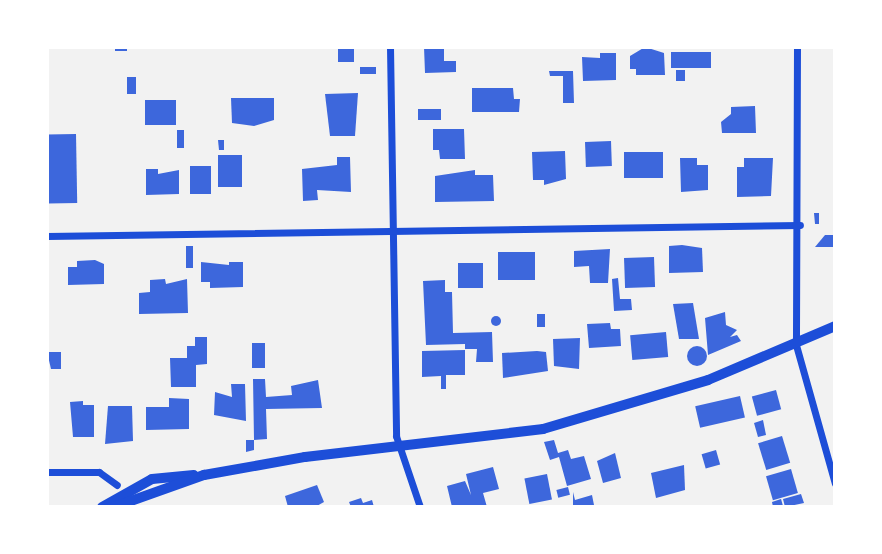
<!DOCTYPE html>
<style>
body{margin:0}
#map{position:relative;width:882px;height:554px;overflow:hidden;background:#f2f2f2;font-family:"PT Sans",sans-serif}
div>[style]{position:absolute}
.building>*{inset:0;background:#3d67dc;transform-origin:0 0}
.round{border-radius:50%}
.minor>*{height:7px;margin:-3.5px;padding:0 3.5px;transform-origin:3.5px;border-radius:3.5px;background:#1d4ed8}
.tertiary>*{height:10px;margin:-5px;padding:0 5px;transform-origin:5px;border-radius:5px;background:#1d4ed8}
span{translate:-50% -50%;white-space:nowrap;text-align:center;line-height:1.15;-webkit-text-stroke:6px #fff;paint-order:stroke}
.frame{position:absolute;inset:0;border:49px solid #fff;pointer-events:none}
</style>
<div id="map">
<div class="building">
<div style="left:115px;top:47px;width:12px;height:4px"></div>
<div style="left:338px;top:47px;width:16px;height:15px"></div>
<div style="clip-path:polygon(424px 47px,444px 47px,444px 61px,456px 61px,456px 72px,425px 73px)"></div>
<div style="clip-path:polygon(645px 47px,664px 53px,665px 75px,636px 75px,636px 69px,630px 69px,630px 56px)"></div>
<div style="left:711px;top:52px;width:16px;height:40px;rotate:90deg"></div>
<div style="clip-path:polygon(600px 53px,616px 53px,616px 80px,583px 81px,582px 57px,600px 58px)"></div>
<div style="left:360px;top:67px;width:16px;height:7px"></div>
<div style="left:676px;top:70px;width:9px;height:11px"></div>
<div style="clip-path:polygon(549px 71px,573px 71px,574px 103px,563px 103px,563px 76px,550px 76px)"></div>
<div style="left:127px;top:77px;width:9px;height:17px"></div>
<div style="clip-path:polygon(472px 88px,513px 88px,514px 99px,520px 99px,519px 112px,472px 112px)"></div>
<div style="clip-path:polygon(358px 93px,355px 136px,330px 136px,325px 94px)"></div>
<div style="clip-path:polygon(231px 98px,274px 98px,274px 120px,254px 126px,232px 123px)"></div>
<div style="left:145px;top:100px;width:31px;height:25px"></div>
<div style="clip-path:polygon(755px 106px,756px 133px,722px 133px,721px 122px,731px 114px,731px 107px)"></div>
<div style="left:418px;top:109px;width:23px;height:11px"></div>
<div style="clip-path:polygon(433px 129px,464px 129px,465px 159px,440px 159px,439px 150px,433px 150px)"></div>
<div style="left:177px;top:130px;width:7px;height:18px"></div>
<div style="left:76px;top:134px;width:69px;height:29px;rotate:89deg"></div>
<div style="clip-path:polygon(218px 140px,224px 140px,224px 150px,219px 150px)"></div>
<div style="left:611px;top:141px;width:25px;height:26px;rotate:88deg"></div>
<div style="clip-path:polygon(565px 151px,566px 179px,544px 185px,544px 180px,533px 180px,532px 152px)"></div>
<div style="left:663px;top:152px;width:26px;height:39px;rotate:90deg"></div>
<div style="left:218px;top:155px;width:24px;height:32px"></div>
<div style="clip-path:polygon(337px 157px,350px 157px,351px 192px,317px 190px,318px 200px,303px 201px,302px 169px,337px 165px)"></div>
<div style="clip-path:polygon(680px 158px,697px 158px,697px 165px,708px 165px,708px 190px,681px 192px)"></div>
<div style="clip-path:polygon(744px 158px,773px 158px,771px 196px,737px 197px,737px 167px,744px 167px)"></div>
<div style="left:190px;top:166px;width:21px;height:28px"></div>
<div style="clip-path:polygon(146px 169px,158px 169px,158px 174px,179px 170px,179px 194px,146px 195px)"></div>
<div style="clip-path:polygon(475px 170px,475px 175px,493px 175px,494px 201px,435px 202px,435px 176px)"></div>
<div style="clip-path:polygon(814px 213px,819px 213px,819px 224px,815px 224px)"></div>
<div style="clip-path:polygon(825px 235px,835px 235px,835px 247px,815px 247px)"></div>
<div style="clip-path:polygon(682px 245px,702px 248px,703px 272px,669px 273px,669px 246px)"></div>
<div style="left:186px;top:246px;width:7px;height:22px"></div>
<div style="clip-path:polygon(610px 249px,608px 283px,590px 283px,589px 266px,574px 267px,574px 251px)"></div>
<div style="left:498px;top:252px;width:37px;height:28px"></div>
<div style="left:654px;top:257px;width:30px;height:30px;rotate:88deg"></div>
<div style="clip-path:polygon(95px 260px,104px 264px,104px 284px,68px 285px,68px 267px,77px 267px,77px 261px)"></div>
<div style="clip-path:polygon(201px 262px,229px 265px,229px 262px,243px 262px,243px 287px,210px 288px,210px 282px,201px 282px)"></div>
<div style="left:458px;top:263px;width:25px;height:25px"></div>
<div style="clip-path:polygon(618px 278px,620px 299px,631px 299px,632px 310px,614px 311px,612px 279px)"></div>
<div style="clip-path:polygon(165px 279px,166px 284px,187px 279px,188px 313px,139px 314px,139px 293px,150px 292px,150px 280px)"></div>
<div style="clip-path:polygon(445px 280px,445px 292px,452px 292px,453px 333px,492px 332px,493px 362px,476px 362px,477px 349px,465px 349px,465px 344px,426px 345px,423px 281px)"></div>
<div style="clip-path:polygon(693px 303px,699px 339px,679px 339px,673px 304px)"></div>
<div style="clip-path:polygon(725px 312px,726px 325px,737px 330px,730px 337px,737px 335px,741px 341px,708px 355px,705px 318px)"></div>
<div style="left:537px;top:314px;width:8px;height:13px"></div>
<div class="round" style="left:491px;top:316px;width:10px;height:10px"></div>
<div style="clip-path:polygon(610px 323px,611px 329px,620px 329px,621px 346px,589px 348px,587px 324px)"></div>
<div style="left:666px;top:332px;width:25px;height:36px;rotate:85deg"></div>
<div style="clip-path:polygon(195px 337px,207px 337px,207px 364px,196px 365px,196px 387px,171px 387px,170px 358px,187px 358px,187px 346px,195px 346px)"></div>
<div style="clip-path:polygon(580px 338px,579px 369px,554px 366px,553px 339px)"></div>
<div style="left:252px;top:343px;width:13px;height:25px"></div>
<div class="round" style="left:687px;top:346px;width:20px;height:20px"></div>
<div style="clip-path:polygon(465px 350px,465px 375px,446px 375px,446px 389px,441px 389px,441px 376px,422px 377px,422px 351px)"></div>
<div style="clip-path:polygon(537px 351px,546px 352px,548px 371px,503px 378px,502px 353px)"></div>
<div style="clip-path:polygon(47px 352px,61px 352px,61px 369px,51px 369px)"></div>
<div style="clip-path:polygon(253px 379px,265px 379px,266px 397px,292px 395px,291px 386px,318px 380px,322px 408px,266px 409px,267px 439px,254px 440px)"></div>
<div style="clip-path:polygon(231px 384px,245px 384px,246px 421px,214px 415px,215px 392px,232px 397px)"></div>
<div style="left:776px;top:390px;width:20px;height:25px;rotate:75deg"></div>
<div style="left:740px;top:396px;width:22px;height:46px;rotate:77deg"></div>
<div style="clip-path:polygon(169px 398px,189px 399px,189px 429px,146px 430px,146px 407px,169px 407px)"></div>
<div style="clip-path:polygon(83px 401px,83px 405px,94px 405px,94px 437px,73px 437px,70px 402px)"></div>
<div style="clip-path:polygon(108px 406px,132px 406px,133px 441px,105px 444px)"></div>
<div style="clip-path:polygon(763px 420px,766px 435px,758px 437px,754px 423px)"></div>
<div style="left:782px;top:436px;width:28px;height:25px;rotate:73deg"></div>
<div style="clip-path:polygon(246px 440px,254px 440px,254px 450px,246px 452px)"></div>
<div style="clip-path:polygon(554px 440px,558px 453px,568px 450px,571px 459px,584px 456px,591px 479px,567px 486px,559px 457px,550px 460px,544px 442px)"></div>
<div style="left:716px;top:450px;width:15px;height:15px;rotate:74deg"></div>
<div style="clip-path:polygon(615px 453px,621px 478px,603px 483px,597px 461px)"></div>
<div style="clip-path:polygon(684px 465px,685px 490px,656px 498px,651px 473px)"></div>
<div style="clip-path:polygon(493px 467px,499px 489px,483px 493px,487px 507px,452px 507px,447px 486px,465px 481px,471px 495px,466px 474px)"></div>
<div style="left:791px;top:469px;width:25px;height:26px;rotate:74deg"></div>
<div style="left:547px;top:474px;width:26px;height:23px;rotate:79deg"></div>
<div style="clip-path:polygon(317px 485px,324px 502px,315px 507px,288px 507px,285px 496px)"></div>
<div style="left:568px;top:487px;width:8px;height:12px;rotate:76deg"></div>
<div style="clip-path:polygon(573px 492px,575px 500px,592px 495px,594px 505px,573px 507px)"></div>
<div style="clip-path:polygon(801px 494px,804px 503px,785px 507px,783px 499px)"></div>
<div style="clip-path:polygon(361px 498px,363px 503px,372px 500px,374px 507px,351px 507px,349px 502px)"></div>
<div style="clip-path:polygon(781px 499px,783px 506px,773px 507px,772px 502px)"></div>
</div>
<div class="minor">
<div style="left:390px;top:47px;width:389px;rotate:89.1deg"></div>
<div style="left:396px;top:436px;width:75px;rotate:71.3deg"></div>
<div style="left:797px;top:47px;width:298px;rotate:90.2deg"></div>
<div style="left:796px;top:345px;width:144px;rotate:74.3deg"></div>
<div style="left:47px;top:236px;width:753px;rotate:-0.84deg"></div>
<div style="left:47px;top:472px;width:52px"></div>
<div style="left:99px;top:472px;width:22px;rotate:36deg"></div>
</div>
<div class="tertiary">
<div style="left:102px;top:507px;width:57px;rotate:-29.2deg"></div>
<div style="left:152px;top:479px;width:42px;rotate:-5.4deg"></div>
<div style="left:114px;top:507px;width:96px;rotate:-19.6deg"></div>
<div style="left:204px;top:475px;width:103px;rotate:-10.1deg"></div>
<div style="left:305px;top:457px;width:240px;rotate:-6.7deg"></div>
<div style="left:543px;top:429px;width:172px;rotate:-16.5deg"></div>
<div style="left:708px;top:380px;width:138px;rotate:-23deg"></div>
</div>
<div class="frame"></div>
</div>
